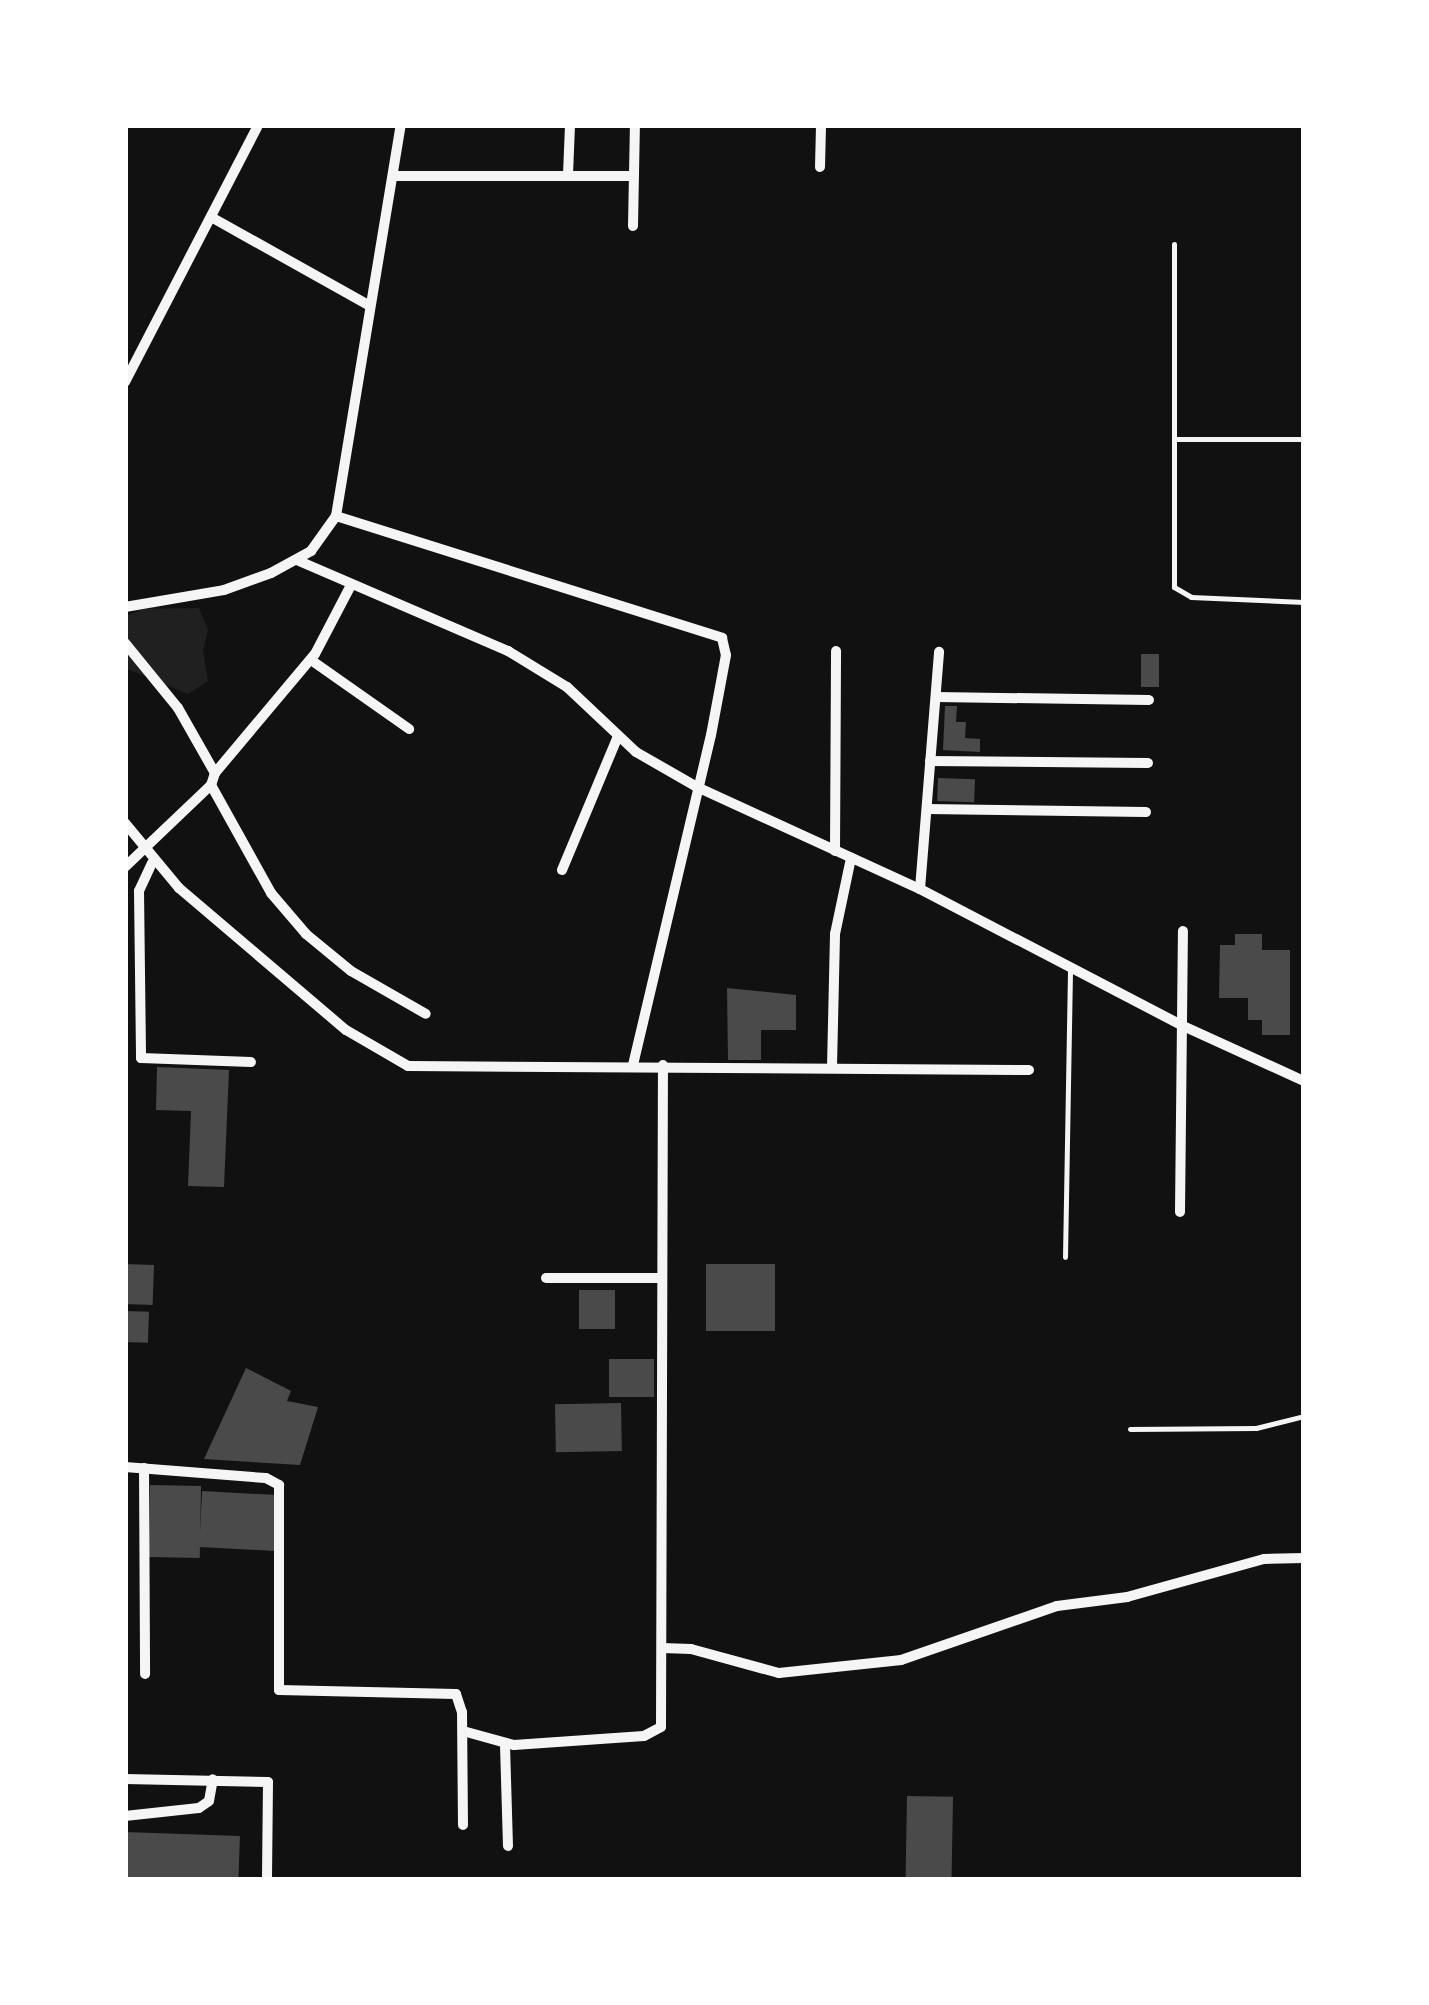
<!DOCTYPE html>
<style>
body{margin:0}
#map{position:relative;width:1429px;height:2005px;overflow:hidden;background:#111;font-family:"Source Serif 4",serif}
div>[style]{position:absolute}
.green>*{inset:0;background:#202020}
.building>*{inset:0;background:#4a4a4a;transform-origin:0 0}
.service>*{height:5px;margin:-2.5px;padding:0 2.5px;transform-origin:2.5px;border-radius:2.5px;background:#f5f5f5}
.minor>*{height:10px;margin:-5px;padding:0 5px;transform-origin:5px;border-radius:5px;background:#f5f5f5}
span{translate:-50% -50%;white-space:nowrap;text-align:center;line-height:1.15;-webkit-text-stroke:9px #fff;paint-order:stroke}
.frame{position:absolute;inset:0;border:128px solid #fff;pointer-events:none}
</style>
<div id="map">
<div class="green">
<div style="clip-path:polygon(199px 608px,208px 630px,203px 650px,208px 681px,188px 694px,125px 668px,125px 616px,145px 609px)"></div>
</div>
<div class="building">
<div style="left:1141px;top:654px;width:18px;height:33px"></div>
<div style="clip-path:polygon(945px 706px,957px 706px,956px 722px,966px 722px,965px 738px,980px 739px,980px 752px,943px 750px)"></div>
<div style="left:938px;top:778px;width:37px;height:23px;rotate:2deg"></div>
<div style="clip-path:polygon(1235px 934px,1262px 934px,1262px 950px,1290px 950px,1290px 1035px,1262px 1035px,1262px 1020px,1248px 1020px,1248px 998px,1219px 998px,1220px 945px,1235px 945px)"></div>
<div style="clip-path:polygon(727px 988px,796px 995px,796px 1030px,761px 1030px,761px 1060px,728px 1060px)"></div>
<div style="clip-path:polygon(157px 1067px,229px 1070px,224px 1187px,188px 1186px,191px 1111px,156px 1110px)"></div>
<div style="left:125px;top:1264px;width:29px;height:40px;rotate:2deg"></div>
<div style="left:775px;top:1264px;width:67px;height:69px;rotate:90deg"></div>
<div style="left:579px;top:1290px;width:36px;height:39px"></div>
<div style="left:125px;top:1311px;width:24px;height:31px;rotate:2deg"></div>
<div style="left:609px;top:1359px;width:45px;height:38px"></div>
<div style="clip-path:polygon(246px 1368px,291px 1391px,287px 1401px,318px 1407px,300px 1465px,204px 1459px)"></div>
<div style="left:621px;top:1403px;width:48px;height:66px;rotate:89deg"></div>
<div style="left:150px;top:1485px;width:51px;height:72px;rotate:1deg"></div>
<div style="left:277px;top:1495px;width:56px;height:75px;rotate:93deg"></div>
<div style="left:907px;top:1796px;width:46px;height:84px;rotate:1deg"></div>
<div style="left:125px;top:1832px;width:115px;height:48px;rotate:2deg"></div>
</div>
<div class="service">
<div style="left:1174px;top:244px;width:343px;rotate:90deg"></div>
<div style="left:1174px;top:587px;width:20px;rotate:30deg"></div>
<div style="left:1191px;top:597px;width:113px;rotate:2.5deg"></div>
<div style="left:1176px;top:439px;width:128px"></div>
<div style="left:1065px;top:1257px;width:287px;rotate:-89deg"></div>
<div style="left:1130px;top:1429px;width:126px;rotate:-0.5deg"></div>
<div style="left:1256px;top:1428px;width:49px;rotate:-14deg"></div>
</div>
<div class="minor">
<div style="left:820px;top:167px;width:42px;rotate:-88.6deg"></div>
<div style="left:568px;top:175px;width:50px;rotate:-87.7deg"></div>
<div style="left:394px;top:176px;width:240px"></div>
<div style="left:211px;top:217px;width:182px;rotate:29.2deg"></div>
<div style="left:633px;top:226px;width:101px;rotate:-88.9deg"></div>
<div style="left:125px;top:382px;width:287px;rotate:-62.6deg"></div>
<div style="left:336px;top:516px;width:405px;rotate:17.5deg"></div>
<div style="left:722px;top:638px;width:17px;rotate:77deg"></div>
<div style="left:726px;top:655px;width:81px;rotate:100.6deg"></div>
<div style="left:711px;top:735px;width:339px;rotate:103.3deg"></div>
<div style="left:299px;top:561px;width:228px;rotate:23.3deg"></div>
<div style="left:508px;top:651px;width:69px;rotate:31.4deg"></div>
<div style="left:567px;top:687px;width:95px;rotate:43.3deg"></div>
<div style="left:636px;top:752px;width:70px;rotate:29.8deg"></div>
<div style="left:697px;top:787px;width:245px;rotate:24.6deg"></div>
<div style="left:920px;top:889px;width:294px;rotate:27.5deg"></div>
<div style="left:1181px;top:1025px;width:135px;rotate:24.5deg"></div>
<div style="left:125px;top:607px;width:100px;rotate:-9.7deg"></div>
<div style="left:224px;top:590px;width:50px;rotate:-19.9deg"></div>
<div style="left:271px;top:573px;width:46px;rotate:-28.8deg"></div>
<div style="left:311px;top:551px;width:43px;rotate:-54.5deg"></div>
<div style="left:336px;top:516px;width:396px;rotate:-80.6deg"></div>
<div style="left:125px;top:643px;width:84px;rotate:50.8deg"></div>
<div style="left:178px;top:708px;width:75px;rotate:60.4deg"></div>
<div style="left:215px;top:773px;width:13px;rotate:108deg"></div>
<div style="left:211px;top:785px;width:119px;rotate:136.4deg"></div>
<div style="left:311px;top:660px;width:120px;rotate:35.1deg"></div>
<div style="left:936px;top:697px;width:213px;rotate:0.8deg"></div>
<div style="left:930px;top:761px;width:218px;rotate:0.5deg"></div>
<div style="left:215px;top:773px;width:155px;rotate:-50deg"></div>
<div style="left:315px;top:654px;width:76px;rotate:-62.4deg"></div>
<div style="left:211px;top:785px;width:124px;rotate:60.9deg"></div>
<div style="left:271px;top:893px;width:54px;rotate:49.5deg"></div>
<div style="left:306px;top:934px;width:58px;rotate:39.4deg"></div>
<div style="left:351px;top:971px;width:86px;rotate:29.8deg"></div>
<div style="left:927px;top:809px;width:219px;rotate:0.8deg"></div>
<div style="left:125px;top:823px;width:85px;rotate:50.3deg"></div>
<div style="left:179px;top:888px;width:219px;rotate:40.4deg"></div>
<div style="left:346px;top:1030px;width:72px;rotate:30.1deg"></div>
<div style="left:408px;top:1066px;width:621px;rotate:0.37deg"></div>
<div style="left:835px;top:851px;width:200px;rotate:-89.7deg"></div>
<div style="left:152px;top:863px;width:31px;rotate:115deg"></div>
<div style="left:139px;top:891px;width:167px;rotate:89.3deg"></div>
<div style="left:141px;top:1058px;width:110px;rotate:2.1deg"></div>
<div style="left:562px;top:870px;width:145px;rotate:-67.3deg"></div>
<div style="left:920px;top:889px;width:238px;rotate:-85.4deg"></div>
<div style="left:832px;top:1067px;width:133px;rotate:-88.7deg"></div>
<div style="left:835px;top:934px;width:78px;rotate:-78.1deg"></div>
<div style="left:1180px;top:1212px;width:281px;rotate:-89.4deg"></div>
<div style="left:546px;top:1278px;width:116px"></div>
<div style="left:125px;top:1467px;width:141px;rotate:4.5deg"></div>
<div style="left:266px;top:1478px;width:15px;rotate:28deg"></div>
<div style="left:279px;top:1485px;width:205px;rotate:90deg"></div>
<div style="left:279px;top:1690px;width:177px;rotate:1.3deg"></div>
<div style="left:456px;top:1694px;width:19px;rotate:72deg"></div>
<div style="left:462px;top:1712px;width:113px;rotate:89.5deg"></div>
<div style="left:144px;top:1468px;width:206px;rotate:89.7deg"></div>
<div style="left:662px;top:1648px;width:29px;rotate:2deg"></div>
<div style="left:691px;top:1649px;width:91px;rotate:15.3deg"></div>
<div style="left:779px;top:1673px;width:123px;rotate:-6.1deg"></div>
<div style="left:901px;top:1660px;width:165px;rotate:-19.1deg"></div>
<div style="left:1057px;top:1606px;width:71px;rotate:-7.3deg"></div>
<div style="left:1127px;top:1597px;width:142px;rotate:-15.5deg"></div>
<div style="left:1264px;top:1559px;width:40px;rotate:-1.4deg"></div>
<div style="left:463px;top:1731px;width:53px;rotate:15.4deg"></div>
<div style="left:514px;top:1745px;width:130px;rotate:-4deg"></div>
<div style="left:644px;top:1736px;width:19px;rotate:-28deg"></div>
<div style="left:661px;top:1727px;width:662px;rotate:-89.83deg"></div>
<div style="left:505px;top:1745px;width:101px;rotate:88.3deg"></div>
<div style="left:125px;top:1779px;width:143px;rotate:1.2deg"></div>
<div style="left:268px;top:1782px;width:98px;rotate:90.6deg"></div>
<div style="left:125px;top:1816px;width:74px;rotate:-6.2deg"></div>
<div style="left:199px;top:1808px;width:12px;rotate:-35deg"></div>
<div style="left:209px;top:1801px;width:22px;rotate:-80deg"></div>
</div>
<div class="frame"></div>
</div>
